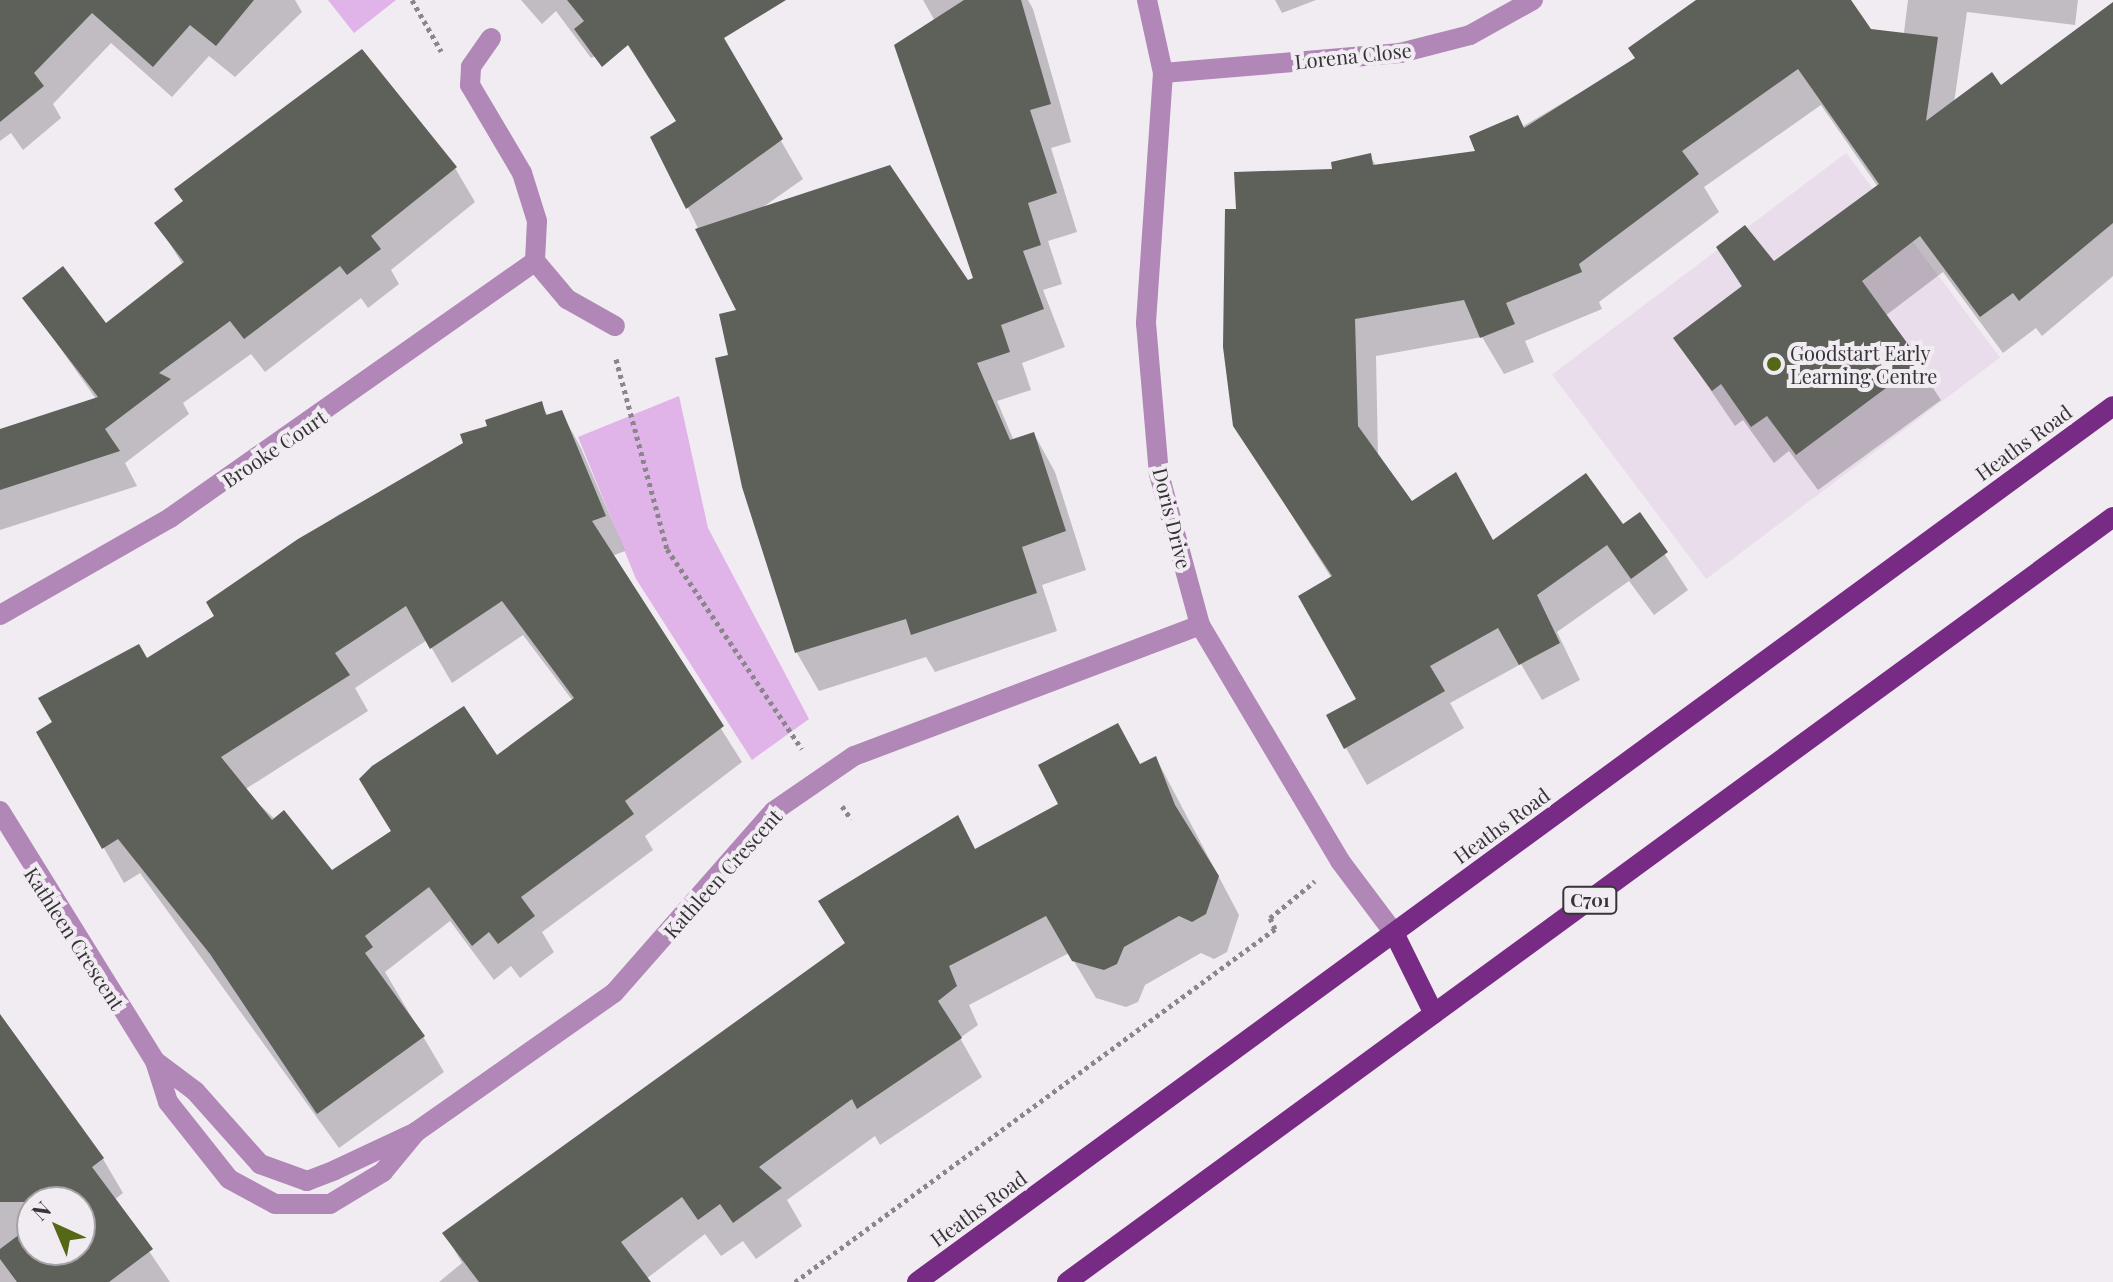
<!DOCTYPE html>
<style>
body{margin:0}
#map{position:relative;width:2113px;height:1282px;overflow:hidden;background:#f1ebf2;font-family:"Playfair Display",serif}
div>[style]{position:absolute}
.built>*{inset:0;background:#e9ddeb;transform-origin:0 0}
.green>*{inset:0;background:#e1b4e9}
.shadow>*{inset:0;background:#0003}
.building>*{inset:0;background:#5e6159}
.path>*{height:5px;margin-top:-2.5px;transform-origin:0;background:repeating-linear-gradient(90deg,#8a868b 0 4px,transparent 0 8px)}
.minor>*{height:20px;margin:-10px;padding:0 10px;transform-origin:10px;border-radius:10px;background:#b087b6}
.major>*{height:20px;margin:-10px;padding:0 10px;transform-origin:10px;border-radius:10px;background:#772b84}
.dots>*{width:22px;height:22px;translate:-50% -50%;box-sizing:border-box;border:4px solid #f1ebf2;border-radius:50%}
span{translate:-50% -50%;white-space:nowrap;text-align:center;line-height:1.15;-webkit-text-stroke:8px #f1ebf2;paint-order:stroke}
.shield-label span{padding:2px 6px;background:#f1ebf2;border:2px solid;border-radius:6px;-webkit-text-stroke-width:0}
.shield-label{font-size:18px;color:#363437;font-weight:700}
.street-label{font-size:20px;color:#363437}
.poi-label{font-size:20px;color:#363437}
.left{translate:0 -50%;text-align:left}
.north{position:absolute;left:16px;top:1186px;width:80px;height:80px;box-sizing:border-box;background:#f1ebf2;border:2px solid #a6a2a7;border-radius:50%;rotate:316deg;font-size:22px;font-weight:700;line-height:32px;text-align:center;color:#363437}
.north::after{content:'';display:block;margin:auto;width:28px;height:36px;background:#546815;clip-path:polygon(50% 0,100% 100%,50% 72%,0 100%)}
</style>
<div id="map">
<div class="built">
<div style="left:1846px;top:153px;width:256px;height:368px;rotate:53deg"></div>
</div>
<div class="green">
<div style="clip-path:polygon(328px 0,396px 0,354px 33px)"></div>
<div style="clip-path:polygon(679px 396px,708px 528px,809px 719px,752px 760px,636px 579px,578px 437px)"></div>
</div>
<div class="shadow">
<div style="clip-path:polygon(0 0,295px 0,302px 12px,235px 77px,209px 56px,172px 97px,111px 43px,53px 104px,61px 118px,23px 150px,11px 133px,0 141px)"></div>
<div style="clip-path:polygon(521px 0,727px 0,591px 58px,556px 11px,542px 24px)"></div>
<div style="clip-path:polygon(923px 0,1028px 0,1033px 9px,1071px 142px,1051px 148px,1077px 232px,1048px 241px,1062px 284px,1043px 290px,1065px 347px,1022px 363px,1031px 390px,997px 401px,1014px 441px,1034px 434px,1055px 472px,1086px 570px,1042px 585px,1057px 631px,935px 672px,926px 657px,819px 691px,797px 653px,744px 486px,739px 311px,653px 137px,677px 122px,714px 25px,803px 179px,763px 207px,967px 283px,976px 279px,935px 21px)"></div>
<div style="clip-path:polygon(1275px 0,1316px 0,1282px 13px)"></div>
<div style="clip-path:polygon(1700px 0,1848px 0,1899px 73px,1908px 0,2078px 0,2075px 25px,1967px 12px,1954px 103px,2000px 87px,2113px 5px,2113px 276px,2042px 336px,2036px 328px,2003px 353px,1943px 272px,1885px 316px,1941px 400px,1818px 490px,1789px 451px,1774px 463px,1743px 420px,1735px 426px,1675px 338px,1743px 289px,1718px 248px,1773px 263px,1878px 187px,1821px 105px,1704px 187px,1719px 212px,1599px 302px,1602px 309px,1525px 341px,1534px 362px,1504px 374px,1482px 337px,1376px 356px,1378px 458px,1411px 504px,1493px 542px,1622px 527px,1639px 515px,1688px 590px,1654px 615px,1629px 581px,1557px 632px,1580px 680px,1542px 700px,1521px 664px,1450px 703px,1464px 728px,1367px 785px,1328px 716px,1359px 699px,1332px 579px,1235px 425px,1238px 211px,1370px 156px,1377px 167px,1478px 153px,1637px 59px)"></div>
<div style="clip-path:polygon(455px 168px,475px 202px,391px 270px,399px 284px,368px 308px,361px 298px,265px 372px,251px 354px,183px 403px,189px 414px,125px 463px,137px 486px,0 530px,0 431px,96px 399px,25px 298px,106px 326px,183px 265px,157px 223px)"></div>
<div style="clip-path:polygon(evenodd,541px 404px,548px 416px,561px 412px,581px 448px,625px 551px,612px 556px,742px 762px,645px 836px,653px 850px,542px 932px,554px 952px,520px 978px,511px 966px,494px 980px,450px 921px,385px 972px,444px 1072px,339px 1148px,140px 873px,124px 883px,38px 733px,217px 617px,209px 603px,338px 515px,541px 404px,523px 635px,573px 701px,332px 873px,244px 790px,368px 711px,355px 688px,427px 640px,452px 683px,523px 635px)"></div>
<div style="clip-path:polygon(1156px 758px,1239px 915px,1227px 952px,1214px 959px,1201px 953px,1145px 985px,1138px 1002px,1126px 1007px,1096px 998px,1069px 953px,969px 1005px,978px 1025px,960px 1038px,982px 1077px,880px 1145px,875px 1136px,787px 1200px,802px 1226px,756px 1259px,743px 1241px,721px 1256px,705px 1234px,642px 1282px,439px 1282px,462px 1263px,445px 1234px,846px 945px,820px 902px,957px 817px,976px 851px)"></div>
<div style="clip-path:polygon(evenodd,14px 1036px,103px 1159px,123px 1193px,114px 1200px,170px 1282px,0 1282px,0 1045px,14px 1036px,32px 1202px,80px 1202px,80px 1250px,32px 1250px,32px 1202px)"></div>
</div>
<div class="building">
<div style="clip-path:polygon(0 0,254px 0,216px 46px,190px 25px,153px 67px,92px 13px,34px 73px,44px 86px,0 122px)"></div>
<div style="clip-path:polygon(567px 0,786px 0,724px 38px,783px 139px,686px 209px,650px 137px,676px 121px,628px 45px,602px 67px,574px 29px,584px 21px)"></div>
<div style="clip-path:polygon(964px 0,1021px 0,1051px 104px,1030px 110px,1057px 193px,1028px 203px,1041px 245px,1023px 251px,1044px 309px,1001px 325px,1010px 352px,977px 363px,1010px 440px,1034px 432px,1066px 531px,1022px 547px,1037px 593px,911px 635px,906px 619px,795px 653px,742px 487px,715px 358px,728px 355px,719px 314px,736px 310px,695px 229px,890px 165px,968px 280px,973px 278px,894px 45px)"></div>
<div style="clip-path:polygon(1696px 0,1851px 0,1871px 29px,1938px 37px,1926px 121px,1992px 72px,2001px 85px,2113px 2px,2113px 223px,2019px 301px,2013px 293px,1980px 317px,1920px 236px,1862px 281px,1921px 362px,1796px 455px,1767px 416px,1751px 427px,1721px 384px,1712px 391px,1673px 338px,1742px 286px,1716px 247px,1745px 225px,1774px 261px,1879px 184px,1798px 69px,1682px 151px,1699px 174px,1579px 264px,1582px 272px,1506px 303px,1515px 324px,1480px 338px,1464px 300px,1355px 319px,1358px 426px,1412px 501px,1456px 472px,1493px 540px,1586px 473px,1623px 524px,1640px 512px,1668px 552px,1631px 579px,1607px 545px,1537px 595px,1560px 643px,1519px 665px,1498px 628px,1430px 666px,1445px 691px,1344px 749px,1326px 715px,1356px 699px,1298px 596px,1332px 576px,1233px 426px,1223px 347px,1225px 209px,1236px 209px,1234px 172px,1332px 169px,1331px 162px,1371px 153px,1373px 165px,1475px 151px,1469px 136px,1518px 115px,1524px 128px,1635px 58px,1628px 48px)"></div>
<div style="clip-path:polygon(362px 49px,457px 167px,371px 236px,381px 249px,347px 275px,340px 266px,244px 339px,230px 321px,159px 373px,171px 379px,105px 429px,120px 451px,0 490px,0 429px,98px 397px,22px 298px,63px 266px,106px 323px,184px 262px,154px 223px,183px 201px,174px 189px)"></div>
<div style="clip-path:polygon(evenodd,542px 401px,546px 415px,562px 410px,606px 516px,592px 521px,724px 726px,625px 801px,634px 814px,521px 897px,535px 916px,498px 944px,489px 932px,472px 946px,429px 887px,365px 936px,373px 947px,365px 953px,425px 1036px,317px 1114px,210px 954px,118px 839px,102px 849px,36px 732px,52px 722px,38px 698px,139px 644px,147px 658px,214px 616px,206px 602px,298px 539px,463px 443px,460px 434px,487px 426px,485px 420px,542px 401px,502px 601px,574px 698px,497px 755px,464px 706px,372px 766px,359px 779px,391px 831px,332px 870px,284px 810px,272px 820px,221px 757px,350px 675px,335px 653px,406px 606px,430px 649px,502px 601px)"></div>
<div style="clip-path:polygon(1118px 723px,1140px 764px,1156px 756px,1175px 805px,1219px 876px,1206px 914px,1192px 922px,1179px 916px,1124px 947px,1117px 964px,1104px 970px,1072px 961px,1046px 916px,949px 966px,957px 986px,938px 1001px,962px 1038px,857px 1109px,852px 1099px,759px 1167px,782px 1188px,733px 1223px,720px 1204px,698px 1220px,682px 1197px,621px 1242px,651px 1282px,479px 1282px,442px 1233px,845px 943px,818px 901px,958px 815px,975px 849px,1058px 804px,1038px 765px)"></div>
<div style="clip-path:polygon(0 1014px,104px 1158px,92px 1167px,153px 1249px,109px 1282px,17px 1282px,0 1259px,0 1249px,32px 1225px,32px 1250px,80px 1250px,80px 1202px,0 1202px)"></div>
</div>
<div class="path">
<div style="left:412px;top:0;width:59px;rotate:60.4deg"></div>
<div style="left:616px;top:359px;width:197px;rotate:75deg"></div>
<div style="left:667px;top:549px;width:241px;rotate:56deg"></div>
<div style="left:842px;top:806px;width:16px;rotate:55deg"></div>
<div style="left:795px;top:1282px;width:596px;rotate:-36.33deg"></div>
<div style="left:1275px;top:929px;width:12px;rotate:-114deg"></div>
<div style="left:1270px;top:918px;width:58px;rotate:-39.4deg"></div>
</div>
<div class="minor">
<div style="left:1147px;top:0;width:75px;rotate:77.6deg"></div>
<div style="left:1163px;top:73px;width:251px;rotate:93.9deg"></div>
<div style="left:1146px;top:323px;width:152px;rotate:85.1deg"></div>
<div style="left:1159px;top:474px;width:156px;rotate:74.8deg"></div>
<div style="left:1200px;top:625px;width:274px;rotate:59.3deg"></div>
<div style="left:1340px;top:861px;width:90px;rotate:53.1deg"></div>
<div style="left:491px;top:38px;width:35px;rotate:125deg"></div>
<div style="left:471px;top:67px;width:18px;rotate:93deg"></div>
<div style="left:470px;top:85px;width:102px;rotate:59.4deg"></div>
<div style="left:522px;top:173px;width:50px;rotate:72.6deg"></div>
<div style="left:537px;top:221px;width:40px;rotate:92.9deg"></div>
<div style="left:535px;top:261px;width:50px;rotate:49.9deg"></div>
<div style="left:567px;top:299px;width:55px;rotate:29.4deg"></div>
<div style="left:1163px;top:73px;width:238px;rotate:-4.8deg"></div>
<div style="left:1400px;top:53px;width:72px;rotate:-14.4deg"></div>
<div style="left:1470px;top:35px;width:72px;rotate:-29.1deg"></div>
<div style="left:0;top:615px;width:196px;rotate:-29.7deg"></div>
<div style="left:170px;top:518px;width:446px;rotate:-35.1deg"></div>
<div style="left:0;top:811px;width:294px;rotate:58.2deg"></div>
<div style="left:155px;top:1061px;width:43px;rotate:72.4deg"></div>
<div style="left:168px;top:1102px;width:98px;rotate:51.6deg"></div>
<div style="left:229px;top:1179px;width:52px;rotate:28.5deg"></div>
<div style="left:275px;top:1204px;width:55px"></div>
<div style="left:330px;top:1204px;width:62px;rotate:-31.1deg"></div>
<div style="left:383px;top:1172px;width:52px;rotate:-50.5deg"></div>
<div style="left:155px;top:1061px;width:50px;rotate:36.9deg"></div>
<div style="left:195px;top:1091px;width:98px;rotate:48.3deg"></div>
<div style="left:260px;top:1164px;width:50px;rotate:19.9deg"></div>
<div style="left:307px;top:1181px;width:30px;rotate:-21deg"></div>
<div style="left:335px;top:1170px;width:89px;rotate:-25.1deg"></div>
<div style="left:416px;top:1132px;width:242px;rotate:-35.1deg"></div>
<div style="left:614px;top:993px;width:242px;rotate:-48.7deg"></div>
<div style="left:774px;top:811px;width:97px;rotate:-34.5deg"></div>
<div style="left:854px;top:756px;width:370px;rotate:-20.7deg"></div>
</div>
<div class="major">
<div style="left:1394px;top:933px;width:90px;rotate:63.7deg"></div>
<div style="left:917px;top:1282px;width:1482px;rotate:-36.22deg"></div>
<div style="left:1067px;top:1282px;width:1296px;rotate:-36.18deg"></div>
</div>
<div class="dots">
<div style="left:1774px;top:364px;background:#546815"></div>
</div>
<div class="shield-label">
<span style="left:1590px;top:900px">C701</span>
</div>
<div class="street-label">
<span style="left:1353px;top:55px;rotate:-6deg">Lorena Close</span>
<span style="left:2023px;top:442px;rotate:-36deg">Heaths Road</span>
<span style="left:274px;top:448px;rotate:-34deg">Brooke Court</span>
<span style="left:1173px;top:518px;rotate:76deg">Doris Drive</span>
<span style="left:1501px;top:825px;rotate:-36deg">Heaths Road</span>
<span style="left:722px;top:873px;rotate:-48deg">Kathleen Crescent</span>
<span style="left:75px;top:938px;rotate:57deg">Kathleen Crescent</span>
<span style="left:978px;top:1208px;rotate:-36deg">Heaths Road</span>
</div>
<div class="poi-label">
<span class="left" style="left:1790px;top:364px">Goodstart Early<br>Learning Centre</span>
</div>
<div class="north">N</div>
</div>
